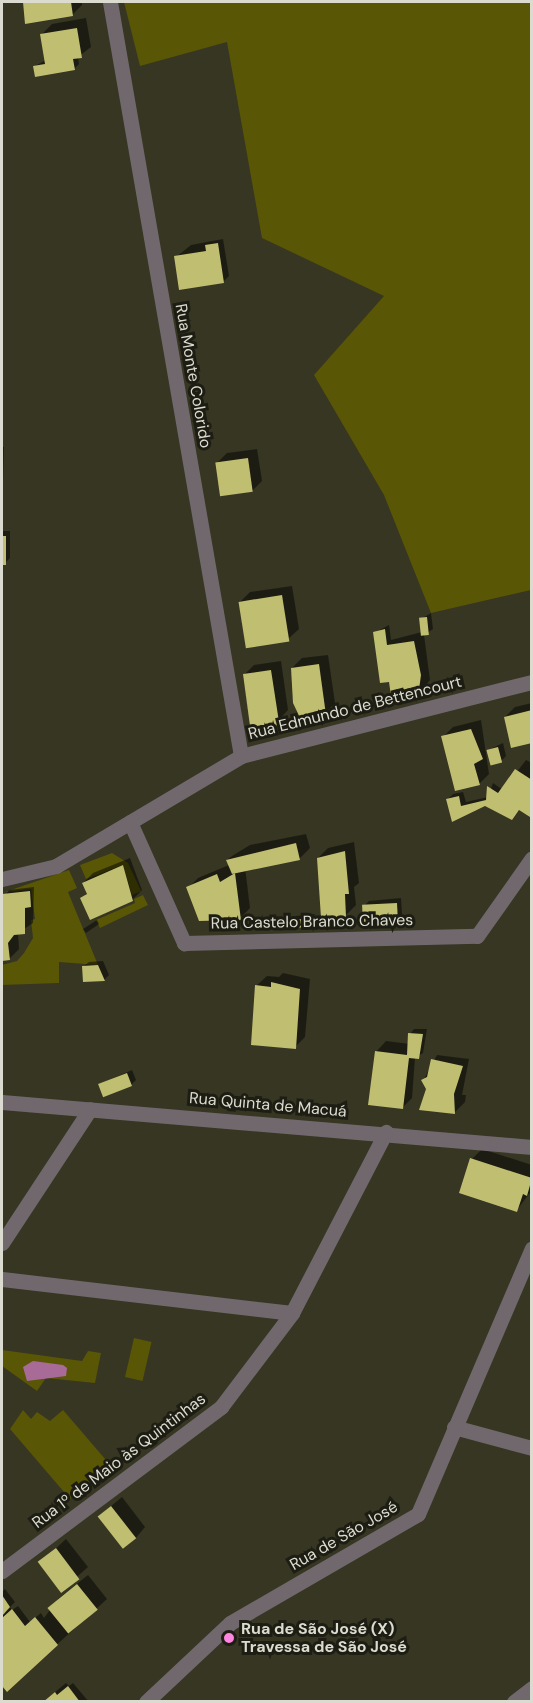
<!DOCTYPE html>
<meta charset="utf-8">
<style>
body{margin:0}
#map{position:relative;width:533px;height:1703px;overflow:hidden;background:#363623;font-family:"DM Sans",sans-serif}
div>[style]{position:absolute}
.green>*{inset:0;background:#595605;transform-origin:0 0}
.water>*{inset:0;background:#a86b98}
.shadow>*{inset:0;background:#0007}
.building>*{inset:0;background:#bfbe71;transform-origin:0 0}
.street>*{height:15px;margin:-7.5px;padding:0 7.5px;transform-origin:7.5px;border-radius:7.5px;background:#71686e}
.dots>*{width:16px;height:16px;translate:-50% -50%;box-sizing:border-box;border:3px solid #1d1d14;border-radius:50%}
span{translate:-50% -50%;white-space:nowrap;text-align:center;line-height:1.15;-webkit-text-stroke:6px #1d1d14;paint-order:stroke}
.street-label{font-size:16px;color:#dbdbcf}
.poi-label{font-size:16px;color:#dbdbcf;font-weight:700}
.left{translate:0 -50%;text-align:left}
.frame{position:absolute;inset:0;border:3px solid #dbdbcf;pointer-events:none}
</style>
<div id="map">
<div class="green">
<div style="clip-path:polygon(124px 2px,531px 2px,531px 590px,431px 613px,384px 495px,314px 375px,384px 296px,262px 238px,227px 42px,140px 66px)"></div>
<div style="clip-path:polygon(112px 853px,128px 863px,141px 891px,132px 895px,123px 865px,86px 879px,80px 865px)"></div>
<div style="clip-path:polygon(69px 870px,77px 888px,68px 892px,98px 965px,59px 962px,59px 983px,2px 985px,2px 965px,17px 961px,24px 953px,33px 938px,31px 920px,35px 919px,31px 889px,5px 892px)"></div>
<div style="clip-path:polygon(143px 895px,148px 905px,100px 928px,96px 920px,135px 903px,134px 899px)"></div>
<div style="left:134px;top:1338px;width:18px;height:40px;rotate:13deg"></div>
<div style="clip-path:polygon(2px 1347px,2px 1350px,82px 1361px,88px 1351px,101px 1353px,95px 1383px,46px 1378px,37px 1391px,2px 1366px)"></div>
<div style="clip-path:polygon(23px 1410px,31px 1419px,37px 1412px,50px 1421px,63px 1410px,112px 1467px,70px 1499px,10px 1429px)"></div>
</div>
<div class="water">
<div style="clip-path:polygon(33px 1361px,63px 1365px,67px 1368px,66px 1376px,27px 1381px,23px 1367px)"></div>
</div>
<div class="shadow">
<div style="clip-path:polygon(24px 2px,82px 2px,82px 5px,72px 15px,27px 22px)"></div>
<div style="clip-path:polygon(86px 18px,91px 47px,78px 57px,79px 64px,74px 69px,35px 66px,46px 60px,42px 34px,52px 24px)"></div>
<div style="clip-path:polygon(223px 239px,229px 276px,224px 281px,176px 257px,191px 245px)"></div>
<div style="clip-path:polygon(2px 447px,4px 447px,2px 514px)"></div>
<div style="clip-path:polygon(257px 449px,262px 481px,252px 491px,217px 463px,227px 453px)"></div>
<div style="clip-path:polygon(2px 531px,10px 531px,10px 558px,5px 563px,2px 563px)"></div>
<div style="clip-path:polygon(292px 586px,299px 629px,288px 639px,240px 602px,250px 592px)"></div>
<div style="clip-path:polygon(431px 613px,433px 629px,424px 635px,430px 680px,417px 695px,390px 680px,374px 633px,389px 625px,391px 640px,422px 632px,421px 619px)"></div>
<div style="clip-path:polygon(328px 655px,335px 703px,325px 713px,302px 720px,292px 668px,302px 658px)"></div>
<div style="clip-path:polygon(281px 661px,288px 710px,275px 724px,244px 675px,254px 665px)"></div>
<div style="clip-path:polygon(532px 703px,532px 741px,505px 717px,515px 707px)"></div>
<div style="clip-path:polygon(481px 720px,489px 774px,479px 784px,443px 737px,453px 727px)"></div>
<div style="clip-path:polygon(503px 743px,506px 756px,501px 761px,488px 750px)"></div>
<div style="clip-path:polygon(526px 760px,532px 763px,530px 815px,521px 808px,512px 818px,485px 804px,453px 819px,448px 799px,453px 794px,463px 792px,466px 802px,488px 797px,493px 783px,503px 790px)"></div>
<div style="clip-path:polygon(306px 834px,310px 848px,300px 858px,245px 867px,250px 908px,240px 918px,188px 888px,198px 878px,229px 865px,227px 860px,232px 856px,250px 845px)"></div>
<div style="clip-path:polygon(354px 842px,359px 883px,354px 887px,356px 905px,346px 915px,318px 858px,328px 848px)"></div>
<div style="clip-path:polygon(130px 858px,142px 890px,132px 900px,82px 898px,88px 892px,83px 883px,93px 873px)"></div>
<div style="clip-path:polygon(34px 887px,33px 923px,18px 933px,19px 949px,9px 959px,2px 960px,2px 900px,9px 890px)"></div>
<div style="clip-path:polygon(401px 898px,402px 914px,397px 919px,364px 906px,369px 901px)"></div>
<div style="clip-path:polygon(315px 914px,310px 925px,291px 921px,296px 916px)"></div>
<div style="clip-path:polygon(97px 920px,99px 924px,86px 933px,83px 929px)"></div>
<div style="clip-path:polygon(103px 961px,109px 975px,104px 980px,84px 966px,89px 962px)"></div>
<div style="clip-path:polygon(283px 973px,310px 979px,305px 1037px,295px 1047px,256px 986px,267px 976px,279px 977px)"></div>
<div style="clip-path:polygon(414px 1029px,427px 1029px,423px 1053px,415px 1058px,412px 1098px,402px 1108px,376px 1052px,386px 1041px,410px 1044px,410px 1034px)"></div>
<div style="clip-path:polygon(437px 1055px,469px 1059px,462px 1095px,466px 1095px,465px 1102px,455px 1112px,420px 1108px,427px 1089px,423px 1081px)"></div>
<div style="clip-path:polygon(132px 1070px,136px 1080px,131px 1085px,100px 1084px)"></div>
<div style="clip-path:polygon(482px 1149px,532px 1165px,532px 1190px,517px 1210px,472px 1159px)"></div>
<div style="clip-path:polygon(122px 1497px,145px 1527px,135px 1539px,99px 1516px)"></div>
<div style="clip-path:polygon(66px 1539px,88px 1567px,61px 1591px,40px 1563px)"></div>
<div style="clip-path:polygon(88px 1575px,107px 1599px,7px 1690px,2px 1683px,2px 1592px,5px 1589px,15px 1602px,10px 1607px,12px 1610px,18px 1606px,30px 1622px,41px 1613px,44px 1618px,59px 1598px)"></div>
<div style="clip-path:polygon(66px 1683px,69px 1686px,73px 1683px,89px 1702px,43px 1702px)"></div>
</div>
<div class="building">
<div style="clip-path:polygon(23px 2px,71px 2px,73px 16px,25px 24px)"></div>
<div style="clip-path:polygon(77px 28px,82px 58px,73px 59px,75px 70px,35px 77px,33px 66px,45px 64px,40px 34px)"></div>
<div style="clip-path:polygon(218px 243px,224px 283px,179px 290px,174px 256px,206px 251px,205px 245px)"></div>
<div style="left:248px;top:458px;width:34px;height:33px;rotate:82deg"></div>
<div style="left:2px;top:536px;width:4px;height:29px"></div>
<div style="left:282px;top:595px;width:47px;height:44px;rotate:81deg"></div>
<div style="left:427px;top:617px;width:18px;height:8px;rotate:84deg"></div>
<div style="clip-path:polygon(385px 629px,387px 645px,414px 641px,421px 675px,418px 697px,396px 700px,391px 696px,389px 682px,380px 683px,373px 632px)"></div>
<div style="clip-path:polygon(319px 664px,326px 715px,302px 722px,293px 703px,291px 668px)"></div>
<div style="clip-path:polygon(271px 670px,279px 722px,276px 726px,254px 729px,250px 726px,243px 674px)"></div>
<div style="clip-path:polygon(532px 710px,532px 743px,511px 748px,504px 717px)"></div>
<div style="clip-path:polygon(471px 729px,483px 759px,474px 764px,480px 785px,455px 791px,441px 736px)"></div>
<div style="left:498px;top:747px;width:16px;height:12px;rotate:75deg"></div>
<div style="clip-path:polygon(515px 769px,532px 780px,530px 817px,519px 810px,512px 820px,485px 806px,452px 822px,446px 799px,459px 796px,461px 806px,486px 800px,487px 786px,498px 793px)"></div>
<div style="clip-path:polygon(296px 843px,300px 860px,232px 874px,226px 860px)"></div>
<div style="clip-path:polygon(345px 851px,349px 894px,345px 894px,346px 917px,321px 918px,317px 858px)"></div>
<div style="clip-path:polygon(123px 865px,133px 901px,90px 920px,80px 898px,87px 894px,82px 883px)"></div>
<div style="clip-path:polygon(235px 873px,241px 920px,199px 921px,186px 887px,217px 874px,220px 882px)"></div>
<div style="clip-path:polygon(30px 891px,31px 907px,25px 908px,25px 934px,14px 935px,8px 943px,10px 960px,2px 961px,2px 894px)"></div>
<div style="left:397px;top:903px;width:18px;height:35px;rotate:87deg"></div>
<div style="clip-path:polygon(311px 918px,311px 927px,290px 928px,290px 920px)"></div>
<div style="clip-path:polygon(98px 965px,105px 981px,83px 982px,82px 966px)"></div>
<div style="clip-path:polygon(271px 982px,300px 989px,296px 1049px,251px 1045px,255px 985px,271px 987px)"></div>
<div style="clip-path:polygon(408px 1033px,423px 1034px,419px 1059px,409px 1058px,403px 1109px,368px 1105px,375px 1051px,407px 1055px)"></div>
<div style="clip-path:polygon(431px 1059px,463px 1066px,454px 1094px,455px 1114px,419px 1110px,426px 1089px,421px 1080px,427px 1077px)"></div>
<div style="left:127px;top:1073px;width:14px;height:31px;rotate:69deg"></div>
<div style="clip-path:polygon(470px 1158px,532px 1178px,527px 1196px,523px 1194px,517px 1212px,459px 1193px)"></div>
<div style="left:111px;top:1506px;width:41px;height:17px;rotate:52deg"></div>
<div style="left:56px;top:1548px;width:39px;height:23px;rotate:53deg"></div>
<div style="left:77px;top:1584px;width:33px;height:38px;rotate:51deg"></div>
<div style="clip-path:polygon(2px 1595px,10px 1607px,2px 1616px)"></div>
<div style="clip-path:polygon(12px 1609px,25px 1626px,35px 1617px,58px 1645px,7px 1692px,2px 1686px,2px 1618px)"></div>
<div style="clip-path:polygon(68px 1686px,80px 1702px,43px 1702px,55px 1692px,57px 1695px)"></div>
</div>
<div class="street">
<div style="left:110px;top:2px;width:765px;rotate:80.14deg"></div>
<div style="left:130px;top:822px;width:133px;rotate:65.9deg"></div>
<div style="left:184px;top:943px;width:293px;rotate:-1.4deg"></div>
<div style="left:477px;top:936px;width:95px;rotate:-54.8deg"></div>
<div style="left:2px;top:879px;width:56px;rotate:-13.5deg"></div>
<div style="left:56px;top:866px;width:215px;rotate:-30.7deg"></div>
<div style="left:241px;top:756px;width:300px;rotate:-14.3deg"></div>
<div style="left:2px;top:1102px;width:532px;rotate:4.85deg"></div>
<div style="left:2px;top:1243px;width:160px;rotate:-56.7deg"></div>
<div style="left:2px;top:1279px;width:292px;rotate:6.7deg"></div>
<div style="left:454px;top:1427px;width:81px;rotate:15.1deg"></div>
<div style="left:2px;top:1571px;width:274px;rotate:-36.8deg"></div>
<div style="left:221px;top:1407px;width:118px;rotate:-52.9deg"></div>
<div style="left:292px;top:1313px;width:204px;rotate:-62.6deg"></div>
<div style="left:146px;top:1702px;width:115px;rotate:-43.2deg"></div>
<div style="left:230px;top:1623px;width:217px;rotate:-30.1deg"></div>
<div style="left:418px;top:1514px;width:289px;rotate:-66.8deg"></div>
<div style="left:514px;top:1702px;width:23px;rotate:-38deg"></div>
</div>
<div class="dots">
<div style="left:229px;top:1638px;background:#fe86e1"></div>
</div>
<div class="street-label">
<span style="left:193px;top:376px;rotate:80deg">Rua Monte Colorido</span>
<span style="left:355px;top:708px;rotate:-14deg">Rua Edmundo de Bettencourt</span>
<span style="left:312px;top:922px;rotate:-1deg">Rua Castelo Branco Chaves</span>
<span style="left:268px;top:1105px;rotate:5deg">Rua Quinta de Macuá</span>
<span style="left:119px;top:1461px;rotate:-37deg">Rua 1º de Maio às Quintinhas</span>
<span style="left:344px;top:1536px;rotate:-30deg">Rua de São José</span>
</div>
<div class="poi-label">
<span class="left" style="left:241px;top:1638px">Rua de São José (X)<br>Travessa de São José</span>
</div>
<div class="frame"></div>
</div>
